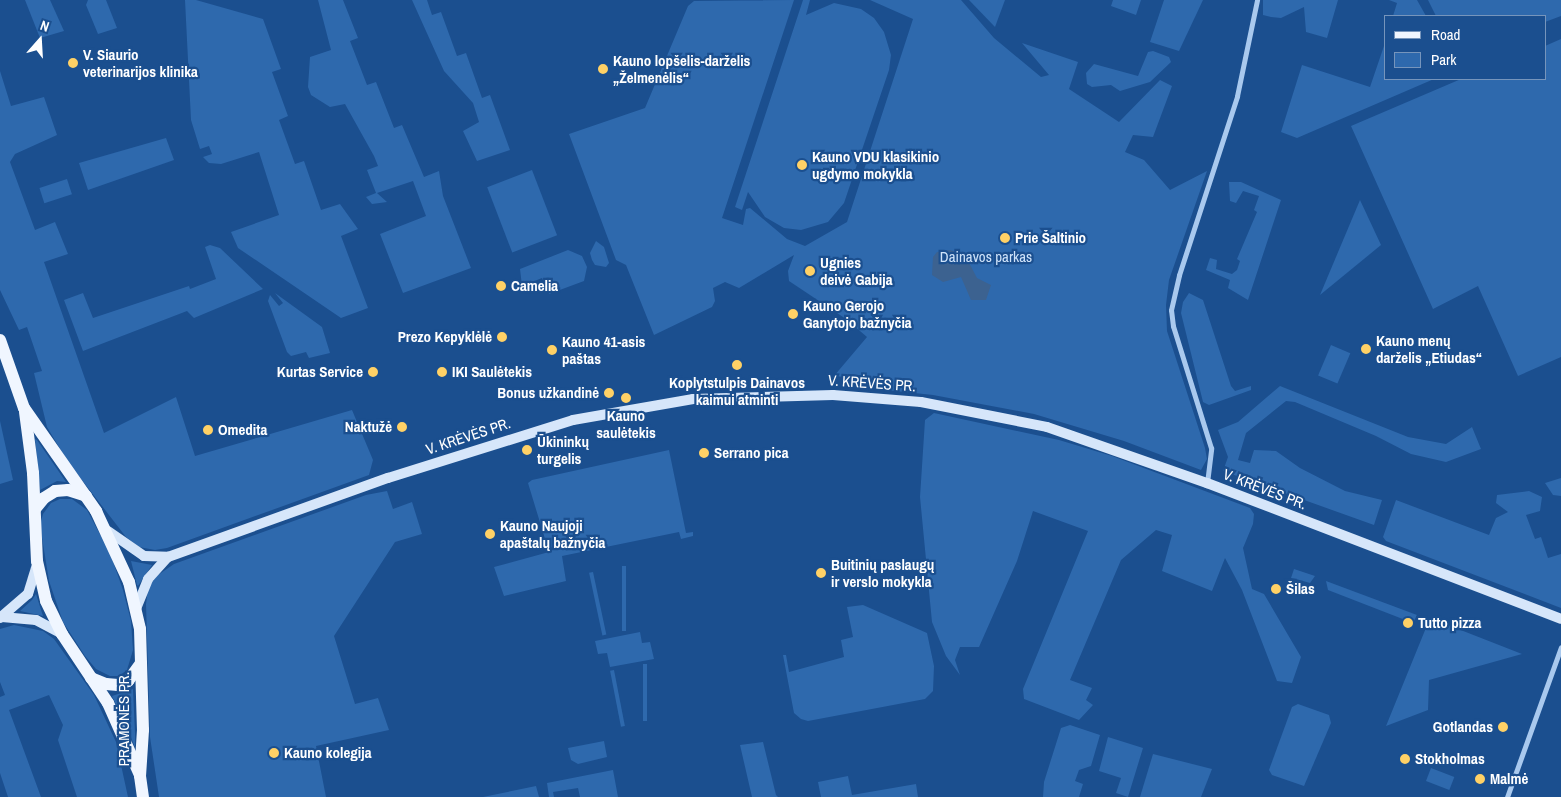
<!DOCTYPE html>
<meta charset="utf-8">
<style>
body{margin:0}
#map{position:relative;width:1561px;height:797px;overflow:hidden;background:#1b4f8f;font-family:"Archivo Narrow",sans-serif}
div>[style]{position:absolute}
.green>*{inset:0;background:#2e69ad;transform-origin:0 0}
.water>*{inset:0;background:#3c6290}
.minor>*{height:5px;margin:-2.5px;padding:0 2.5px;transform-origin:2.5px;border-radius:2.5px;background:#a9c9ee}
.secondary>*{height:10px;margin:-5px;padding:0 5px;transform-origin:5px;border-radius:5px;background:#d6e6fa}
.primary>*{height:12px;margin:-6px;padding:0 6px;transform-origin:6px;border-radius:6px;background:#f0f6ff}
.dots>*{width:14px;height:14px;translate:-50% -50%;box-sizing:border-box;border:2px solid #1b4f8f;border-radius:50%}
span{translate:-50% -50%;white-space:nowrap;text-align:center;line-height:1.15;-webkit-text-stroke:4.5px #1b4f8f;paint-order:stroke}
.poi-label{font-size:15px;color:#fff;font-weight:700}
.left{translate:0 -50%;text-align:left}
.right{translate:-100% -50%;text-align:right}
.park-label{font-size:15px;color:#cfe3fa}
.street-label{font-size:15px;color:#fff}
.legend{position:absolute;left:1384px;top:15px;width:162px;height:65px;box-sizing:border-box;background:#1b4f8f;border:1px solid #7695bc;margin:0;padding:6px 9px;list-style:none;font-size:15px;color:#fff}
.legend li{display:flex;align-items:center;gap:10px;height:25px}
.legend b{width:25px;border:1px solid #7695bc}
.north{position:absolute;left:15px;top:15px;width:50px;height:50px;-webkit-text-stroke:4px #1b4f8f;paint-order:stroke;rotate:19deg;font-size:14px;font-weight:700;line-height:20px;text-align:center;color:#fff}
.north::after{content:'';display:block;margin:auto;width:18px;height:22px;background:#fff;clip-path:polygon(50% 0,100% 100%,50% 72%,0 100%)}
</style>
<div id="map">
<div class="green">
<div style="clip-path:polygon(25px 0,50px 0,64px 31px,40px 38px)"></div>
<div style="clip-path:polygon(88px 0,106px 0,117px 28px,98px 34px,86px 5px)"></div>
<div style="clip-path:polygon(185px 0,196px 0,263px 19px,281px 69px,272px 72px,288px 116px,279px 120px,295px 164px,304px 161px,321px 210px,340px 204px,358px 229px,341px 236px,368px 308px,341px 318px,238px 248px,231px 232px,279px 215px,259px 152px,221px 164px,209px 163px,203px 157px,212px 154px,209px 146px,200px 149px,191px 120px)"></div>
<div style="clip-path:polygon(318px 0,343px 0,358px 38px,350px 41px,367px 85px,376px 82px,394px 128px,402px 125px,424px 177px,439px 171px,443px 196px,471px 268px,403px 293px,380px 234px,426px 216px,413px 181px,377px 193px,387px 202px,372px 204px,366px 197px,376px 193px,367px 170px,378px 166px,374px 156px,345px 104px,330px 107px,311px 95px,308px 87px,310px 57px,331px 50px)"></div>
<div style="clip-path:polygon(412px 0,427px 0,432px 15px,441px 12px,457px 56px,466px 53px,482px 98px,490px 95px,510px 150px,477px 161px,463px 131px,479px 122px,473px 103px,444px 71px)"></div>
<div style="clip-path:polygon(794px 0,722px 218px,743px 225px,746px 209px,750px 208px,787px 239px,805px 246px,847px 222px,913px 19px,870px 0,961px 0,994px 38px,1041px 77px,1049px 75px,1022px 43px,1078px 62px,1069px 89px,1119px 122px,1160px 80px,1172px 86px,1153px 137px,1133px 135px,1125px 152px,1144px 160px,1170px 190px,1207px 171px,1169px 280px,1166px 305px,1167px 331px,1205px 448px,1207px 459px,1201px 470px,1124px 441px,1034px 414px,933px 395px,867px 388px,867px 379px,834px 376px,867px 337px,846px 319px,789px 281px,788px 271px,794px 255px,739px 288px,725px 282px,713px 288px,715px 301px,712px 307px,654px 335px,626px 265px,616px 260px,569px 134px,645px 108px,688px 6px,694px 1px)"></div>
<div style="clip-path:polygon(803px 0,810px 0,806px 15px,834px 3px,861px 9px,874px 18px,884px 32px,891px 55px,889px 70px,844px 203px,828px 222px,801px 230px,784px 228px,765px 217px,748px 192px,742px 210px,735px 207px)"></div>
<div style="clip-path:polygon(969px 0,1005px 0,995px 27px)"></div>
<div style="clip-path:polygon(1113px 0,1141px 0,1136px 15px,1111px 6px)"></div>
<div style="clip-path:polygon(1164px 0,1203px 0,1179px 51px,1150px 42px)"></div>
<div style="clip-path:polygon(1263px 0,1338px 0,1327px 38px,1306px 32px,1304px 7px,1281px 18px,1271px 17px,1263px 15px)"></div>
<div style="clip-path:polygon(1389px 0,1417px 0,1426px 16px,1393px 16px,1397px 3px)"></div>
<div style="clip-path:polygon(1428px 0,1561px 0,1561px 16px,1545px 22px,1545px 16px,1436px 16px)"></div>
<div style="clip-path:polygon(1561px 39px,1561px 357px,1518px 376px,1478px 286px,1433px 309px,1351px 126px,1461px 79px,1545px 79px,1545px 46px)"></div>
<div style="clip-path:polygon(1385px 43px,1385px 79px,1434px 79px,1297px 138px,1281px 132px,1302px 65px,1370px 87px)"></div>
<div style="clip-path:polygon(1153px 51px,1169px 57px,1171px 62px,1150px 82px,1120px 91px,1111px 85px,1092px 87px,1087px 84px,1086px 73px,1094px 64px,1138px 76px,1148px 52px)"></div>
<div style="clip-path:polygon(0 71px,11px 106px,44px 97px,57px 135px,15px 154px,10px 162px,35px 230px,55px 222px,68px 254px,44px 262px,104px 433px,176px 397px,195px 456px,352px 410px,373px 460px,369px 475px,167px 548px,155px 550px,139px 547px,126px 537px,68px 462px,47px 427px,34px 373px,42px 371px,27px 327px,19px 330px,0 290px)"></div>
<div style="clip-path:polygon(166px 138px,174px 160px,88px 190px,79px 163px)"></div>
<div style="left:532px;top:170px;width:70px;height:48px;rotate:69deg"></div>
<div style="left:67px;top:179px;width:16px;height:29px;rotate:72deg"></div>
<div style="clip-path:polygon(1229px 182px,1241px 182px,1281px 200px,1248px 300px,1228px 288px,1230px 280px,1206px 270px,1210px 258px,1217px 260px,1216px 269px,1232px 274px,1237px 270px,1240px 261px,1237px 259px,1257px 212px,1254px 210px,1259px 196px,1243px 191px,1236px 203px,1230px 201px)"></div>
<div style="clip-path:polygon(1360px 200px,1381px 245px,1320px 295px)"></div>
<div style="clip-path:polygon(596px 241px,604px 247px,609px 263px,606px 267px,595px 265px,592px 260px,590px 253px)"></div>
<div style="clip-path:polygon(210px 245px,220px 248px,263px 289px,194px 318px,187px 311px,83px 351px,64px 300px,83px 293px,93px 318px,189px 286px,190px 289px,216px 279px,205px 247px)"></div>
<div style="clip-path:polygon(568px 250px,582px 256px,587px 267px,584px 281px,549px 294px,542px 278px,522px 286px,520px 269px)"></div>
<div style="clip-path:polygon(275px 293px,322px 327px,330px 353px,309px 358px,306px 352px,291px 356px,287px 352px,268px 301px,270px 295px,279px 306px,283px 303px)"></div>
<div style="clip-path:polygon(1189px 293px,1203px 300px,1231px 386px,1235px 391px,1251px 386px,1251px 390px,1209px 405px,1203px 402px,1181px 313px,1183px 302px)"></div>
<div style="left:1331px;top:345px;width:21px;height:33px;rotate:23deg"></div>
<div style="clip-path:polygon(1280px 386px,1408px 437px,1446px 444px,1472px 427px,1481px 449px,1446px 462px,1411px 454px,1376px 436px,1295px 402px,1286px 401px,1246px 433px,1238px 460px,1250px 463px,1254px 450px,1276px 451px,1300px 468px,1345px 491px,1382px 500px,1374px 525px,1223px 471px,1228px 457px,1218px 430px,1238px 422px)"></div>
<div style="clip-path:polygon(934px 413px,1059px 440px,1112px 456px,1250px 508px,1254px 514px,1253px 524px,1243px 548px,1252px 589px,1264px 594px,1301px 657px,1292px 683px,1277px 681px,1242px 590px,1225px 558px,1212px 591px,1162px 571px,1172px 535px,1156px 530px,1121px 560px,1070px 680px,1092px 688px,1086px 700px,1093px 705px,1079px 720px,1024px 699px,1023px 689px,1088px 531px,1033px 511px,1017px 561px,979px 647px,960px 647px,955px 660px,960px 675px,946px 656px,932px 622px,920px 497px,925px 420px)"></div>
<div style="clip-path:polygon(0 421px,13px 480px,0 484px)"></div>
<div style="clip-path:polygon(35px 439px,37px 440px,66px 482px,57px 481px,40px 490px)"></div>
<div style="clip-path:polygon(669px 450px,686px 533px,693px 532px,693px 536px,681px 539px,679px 532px,562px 556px,566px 581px,504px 596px,494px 567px,549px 552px,528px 483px,532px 480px)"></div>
<div style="clip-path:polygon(1561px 478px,1561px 496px,1553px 495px,1545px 483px)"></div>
<div style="clip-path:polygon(387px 491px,393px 509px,412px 502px,422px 534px,395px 542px,334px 636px,355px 704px,378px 698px,389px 730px,316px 746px,326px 797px,159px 797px,150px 737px,146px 604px,148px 589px,155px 577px,174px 564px,366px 495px)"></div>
<div style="clip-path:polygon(1529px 491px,1542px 497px,1540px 511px,1526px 515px,1535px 539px,1541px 537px,1548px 558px,1561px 554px,1561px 608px,1386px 541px,1383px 537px,1396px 500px,1489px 535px,1496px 518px,1508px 512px,1496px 503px,1497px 495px)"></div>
<div style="clip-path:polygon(60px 499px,72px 499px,87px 510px,110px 553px,123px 590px,131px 621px,133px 650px,127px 670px,119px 676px,110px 676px,96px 669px,85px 656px,63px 622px,49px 581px,40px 525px,43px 514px,51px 503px)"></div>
<div style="clip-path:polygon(131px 561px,152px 565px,138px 586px,137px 585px)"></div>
<div style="left:622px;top:566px;width:4px;height:65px"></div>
<div style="clip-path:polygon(1294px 569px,1315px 576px,1310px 583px,1296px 579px,1291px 578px)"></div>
<div style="left:593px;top:572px;width:64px;height:4px;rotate:78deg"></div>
<div style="clip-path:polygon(1326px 581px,1417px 615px,1413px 623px,1328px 590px)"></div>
<div style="clip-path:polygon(36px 594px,43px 616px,20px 611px,32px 600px)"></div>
<div style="clip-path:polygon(863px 605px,927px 633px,934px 666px,933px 691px,925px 699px,808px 721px,801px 719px,794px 713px,783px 655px,786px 655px,789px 672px,844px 657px,841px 640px,853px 637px,847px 607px)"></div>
<div style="clip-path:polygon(1430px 618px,1522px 654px,1429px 680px,1428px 710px,1386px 726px)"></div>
<div style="clip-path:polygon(14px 625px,43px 631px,54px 639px,94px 695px,116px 742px,128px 797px,77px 797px,58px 740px,63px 725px,49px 695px,9px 710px,41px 797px,8px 797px,0 773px,0 697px,5px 695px,0 682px,0 629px)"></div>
<div style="clip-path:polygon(640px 632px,642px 643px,650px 642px,654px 659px,610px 667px,607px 653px,598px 654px,595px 641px)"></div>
<div style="left:643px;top:664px;width:4px;height:57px"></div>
<div style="left:614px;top:670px;width:57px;height:4px;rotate:79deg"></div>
<div style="clip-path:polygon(133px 689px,135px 733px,135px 747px,112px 696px)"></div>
<div style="clip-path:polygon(1298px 704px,1329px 715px,1331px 723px,1304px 786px,1272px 775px,1269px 770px,1292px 707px)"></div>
<div style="clip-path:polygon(1070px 725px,1100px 735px,1091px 766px,1079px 770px,1075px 781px,1083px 784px,1079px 797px,1043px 797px,1044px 782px,1061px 728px)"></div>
<div style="clip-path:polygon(1108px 737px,1143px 748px,1128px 797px,1116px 793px,1121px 778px,1099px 771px)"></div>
<div style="clip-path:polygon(604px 741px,607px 757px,578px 764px,571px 760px,568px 748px)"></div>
<div style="clip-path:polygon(763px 742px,776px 795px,778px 797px,752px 797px,740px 745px)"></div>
<div style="clip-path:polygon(1153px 754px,1212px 769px,1201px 797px,1140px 797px)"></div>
<div style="left:1431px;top:768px;width:25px;height:14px;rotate:21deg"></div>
<div style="clip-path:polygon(613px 770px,618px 797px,580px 797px,578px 788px,553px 792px,554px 797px,549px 797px,547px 783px)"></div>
<div style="clip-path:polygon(848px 776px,852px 795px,916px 784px,918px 797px,821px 797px,818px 782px)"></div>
<div style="clip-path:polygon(536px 786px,539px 797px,483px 797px)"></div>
</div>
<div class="water">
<div style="clip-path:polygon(950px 250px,965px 255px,977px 278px,991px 285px,986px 300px,971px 300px,961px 277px,943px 282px,932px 275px,933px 257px,937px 252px)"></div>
</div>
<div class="minor">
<div style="left:1207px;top:483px;width:35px;rotate:-83deg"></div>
<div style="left:1211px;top:448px;width:128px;rotate:-107.3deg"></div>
<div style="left:1173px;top:326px;width:16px;rotate:-97deg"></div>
<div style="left:1171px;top:310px;width:36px;rotate:-77deg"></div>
<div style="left:1179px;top:275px;width:188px;rotate:-72deg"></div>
<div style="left:1237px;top:96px;width:98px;rotate:-78.2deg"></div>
<div style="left:1507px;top:797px;width:159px;rotate:-70.2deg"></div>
</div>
<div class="secondary">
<div style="left:108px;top:531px;width:44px;rotate:34.8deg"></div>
<div style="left:144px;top:556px;width:24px;rotate:2deg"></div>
<div style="left:168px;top:557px;width:234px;rotate:-19.8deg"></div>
<div style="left:388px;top:478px;width:194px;rotate:-17.4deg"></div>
<div style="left:573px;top:420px;width:122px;rotate:-9.9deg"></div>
<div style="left:693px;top:399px;width:140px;rotate:-1.6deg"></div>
<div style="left:833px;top:395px;width:88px;rotate:4.5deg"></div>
<div style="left:921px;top:402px;width:128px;rotate:11.2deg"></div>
<div style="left:1047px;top:427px;width:170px;rotate:19.3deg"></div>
<div style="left:1207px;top:483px;width:379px;rotate:21deg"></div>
<div style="left:136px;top:609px;width:32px;rotate:-68deg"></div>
<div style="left:148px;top:579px;width:30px;rotate:-48deg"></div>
<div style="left:2px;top:617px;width:34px;rotate:5deg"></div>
<div style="left:36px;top:620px;width:30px;rotate:28deg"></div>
<div style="left:0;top:618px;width:37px;rotate:-41deg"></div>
<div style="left:28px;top:594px;width:28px;rotate:-73deg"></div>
</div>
<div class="primary">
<div style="left:0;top:340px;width:72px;rotate:70.6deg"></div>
<div style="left:24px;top:408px;width:126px;rotate:55deg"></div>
<div style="left:96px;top:511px;width:78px;rotate:65.1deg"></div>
<div style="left:129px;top:582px;width:48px;rotate:76.8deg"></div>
<div style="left:140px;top:629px;width:101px;rotate:88.3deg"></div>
<div style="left:143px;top:730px;width:46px;rotate:93.7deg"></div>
<div style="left:140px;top:776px;width:21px;rotate:82deg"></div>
<div style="left:25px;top:412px;width:62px;rotate:82.5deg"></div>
<div style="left:33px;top:473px;width:88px;rotate:87.4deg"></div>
<div style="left:37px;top:561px;width:41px;rotate:77.3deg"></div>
<div style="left:46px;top:601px;width:37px;rotate:64deg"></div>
<div style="left:62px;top:634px;width:83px;rotate:56.3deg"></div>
<div style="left:108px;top:703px;width:77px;rotate:66.1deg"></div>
<div style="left:35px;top:509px;width:14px;rotate:-51deg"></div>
<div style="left:44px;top:498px;width:13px;rotate:-32deg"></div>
<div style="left:55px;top:491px;width:13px;rotate:-4deg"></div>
<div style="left:68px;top:490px;width:19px;rotate:18deg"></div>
<div style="left:91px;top:678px;width:16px;rotate:22deg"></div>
<div style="left:106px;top:684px;width:12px;rotate:5deg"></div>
<div style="left:118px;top:685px;width:11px;rotate:-22deg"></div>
<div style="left:128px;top:681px;width:22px;rotate:-54deg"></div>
</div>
<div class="dots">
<div style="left:73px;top:63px;background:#ffd166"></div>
<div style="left:603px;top:69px;background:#ffd166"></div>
<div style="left:802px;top:165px;background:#ffd166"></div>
<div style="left:1005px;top:238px;background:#ffd166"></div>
<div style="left:810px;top:271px;background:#ffd166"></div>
<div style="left:501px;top:286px;background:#ffd166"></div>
<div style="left:793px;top:314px;background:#ffd166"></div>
<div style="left:502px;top:337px;background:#ffd166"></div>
<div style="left:1366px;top:349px;background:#ffd166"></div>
<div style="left:552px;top:350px;background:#ffd166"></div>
<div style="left:737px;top:365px;background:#ffd166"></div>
<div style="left:373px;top:372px;background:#ffd166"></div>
<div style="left:442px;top:372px;background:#ffd166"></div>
<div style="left:609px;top:393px;background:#ffd166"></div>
<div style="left:626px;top:398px;background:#ffd166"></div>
<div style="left:402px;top:427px;background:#ffd166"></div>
<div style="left:208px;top:430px;background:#ffd166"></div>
<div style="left:527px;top:450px;background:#ffd166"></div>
<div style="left:704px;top:453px;background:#ffd166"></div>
<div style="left:490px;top:534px;background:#ffd166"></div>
<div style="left:821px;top:573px;background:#ffd166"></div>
<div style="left:1276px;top:589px;background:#ffd166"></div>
<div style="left:1408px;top:623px;background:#ffd166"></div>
<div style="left:1503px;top:727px;background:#ffd166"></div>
<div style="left:274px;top:753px;background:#ffd166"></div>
<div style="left:1405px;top:759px;background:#ffd166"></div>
<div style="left:1480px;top:779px;background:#ffd166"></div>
</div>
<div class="poi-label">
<span class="left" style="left:83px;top:63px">V. Siaurio<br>veterinarijos klinika</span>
<span class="left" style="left:613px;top:69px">Kauno lopšelis-darželis<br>„Želmenėlis“</span>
<span class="left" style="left:812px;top:165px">Kauno VDU klasikinio<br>ugdymo mokykla</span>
<span class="left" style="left:1015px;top:238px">Prie Šaltinio</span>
<span class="left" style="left:820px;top:271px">Ugnies<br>deivė Gabija</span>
<span class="left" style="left:511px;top:286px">Camelia</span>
<span class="left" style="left:803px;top:314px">Kauno Gerojo<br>Ganytojo bažnyčia</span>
<span class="right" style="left:492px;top:337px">Prezo Kepyklėlė</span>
<span class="left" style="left:1376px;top:349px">Kauno menų<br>darželis „Etiudas“</span>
<span class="left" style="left:562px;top:350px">Kauno 41-asis<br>paštas</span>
<span class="right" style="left:363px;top:372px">Kurtas Service</span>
<span class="left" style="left:452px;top:372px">IKI Saulėtekis</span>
<span style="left:737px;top:391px">Koplytstulpis Dainavos<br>kaimui atminti</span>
<span class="right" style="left:599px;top:393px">Bonus užkandinė</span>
<span style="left:626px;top:424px">Kauno<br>saulėtekis</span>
<span class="right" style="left:392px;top:427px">Naktužė</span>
<span class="left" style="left:218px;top:430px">Omedita</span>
<span class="left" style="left:537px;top:450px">Ūkininkų<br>turgelis</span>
<span class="left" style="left:714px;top:453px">Serrano pica</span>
<span class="left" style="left:500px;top:534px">Kauno Naujoji<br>apaštalų bažnyčia</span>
<span class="left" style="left:831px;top:573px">Buitinių paslaugų<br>ir verslo mokykla</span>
<span class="left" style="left:1286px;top:589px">Šilas</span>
<span class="left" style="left:1418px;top:623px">Tutto pizza</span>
<span class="right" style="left:1493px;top:727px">Gotlandas</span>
<span class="left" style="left:284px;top:753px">Kauno kolegija</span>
<span class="left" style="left:1415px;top:759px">Stokholmas</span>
<span class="left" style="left:1490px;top:779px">Malmė</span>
</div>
<div class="park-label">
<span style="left:986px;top:257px">Dainavos parkas</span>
</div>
<div class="street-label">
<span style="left:872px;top:383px;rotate:4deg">V. KRĖVĖS PR.</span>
<span style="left:468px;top:436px;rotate:-18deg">V. KRĖVĖS PR.</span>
<span style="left:1265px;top:489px;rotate:21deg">V. KRĖVĖS PR.</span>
<span style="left:124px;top:719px;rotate:-90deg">PRAMONĖS PR.</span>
</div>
<ul class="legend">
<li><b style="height:6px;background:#f0f6ff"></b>Road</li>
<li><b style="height:14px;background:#2e69ad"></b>Park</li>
</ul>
<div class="north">N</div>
</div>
